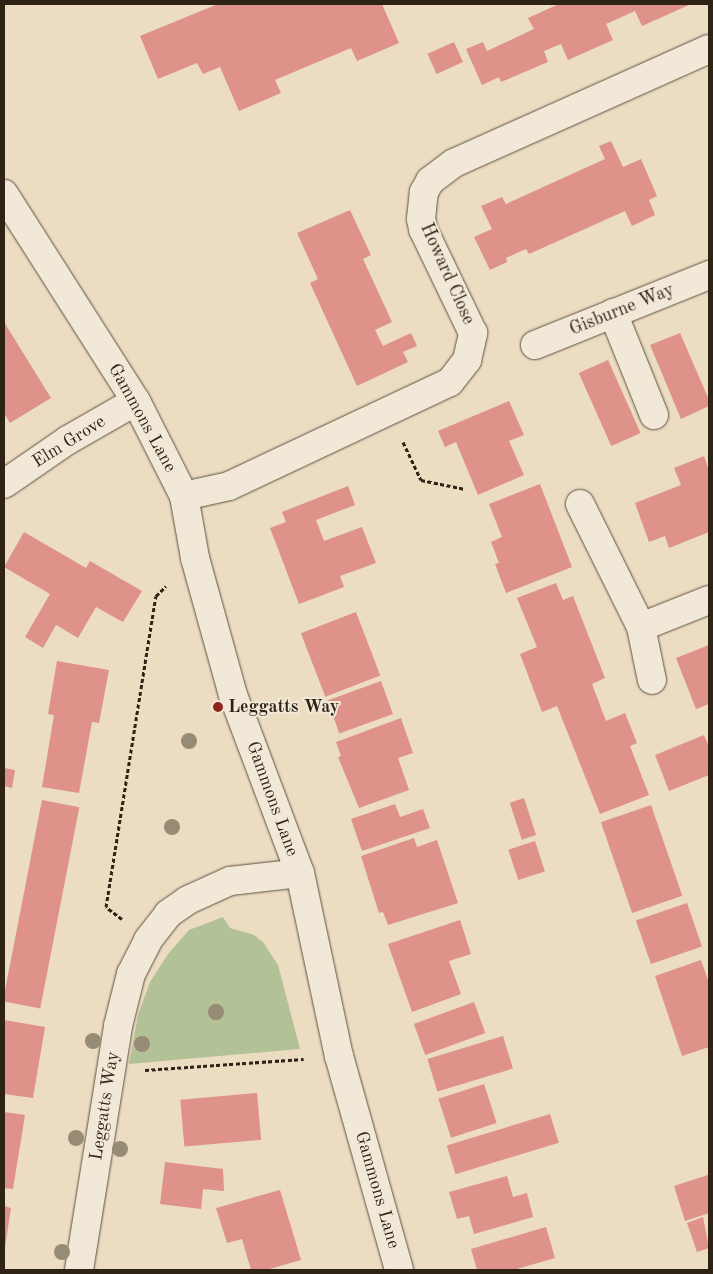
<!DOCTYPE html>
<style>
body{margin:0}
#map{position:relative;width:713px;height:1274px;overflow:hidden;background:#ebdcc2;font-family:"Old Standard TT",serif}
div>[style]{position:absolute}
.green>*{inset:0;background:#b3c197}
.building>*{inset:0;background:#de9289;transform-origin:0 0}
.path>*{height:3px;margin-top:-1.5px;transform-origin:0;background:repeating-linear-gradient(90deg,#2f2316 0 4px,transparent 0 6.5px)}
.roads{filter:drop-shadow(0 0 1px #5e5141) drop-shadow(0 0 1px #5e5141)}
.minor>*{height:28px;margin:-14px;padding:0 14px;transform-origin:14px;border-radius:14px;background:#f2e8d7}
.trees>*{width:16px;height:16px;margin:-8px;border-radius:50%;background:#968c75}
.dots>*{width:14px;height:14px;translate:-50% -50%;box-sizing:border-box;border:2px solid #f2e8d7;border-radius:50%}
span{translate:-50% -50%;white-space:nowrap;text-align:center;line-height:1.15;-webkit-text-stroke:4px #f2e8d7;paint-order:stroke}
.street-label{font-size:18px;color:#2f2316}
.poi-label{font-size:18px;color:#2f2316;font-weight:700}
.left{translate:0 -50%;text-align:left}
.frame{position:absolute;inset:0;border:5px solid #2f2316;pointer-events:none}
</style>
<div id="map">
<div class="green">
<div style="clip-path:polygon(223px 917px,230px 928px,254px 935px,263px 942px,278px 965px,300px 1049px,129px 1064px,138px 1015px,150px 982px,168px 954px,189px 930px)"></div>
</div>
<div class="building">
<div style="clip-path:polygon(218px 4px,382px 4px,399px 43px,357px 61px,351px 48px,275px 80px,281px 93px,239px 111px,220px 67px,203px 74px,197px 63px,158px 79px,140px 36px)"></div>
<div style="clip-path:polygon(559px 4px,689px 4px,689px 5px,642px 26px,635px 11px,606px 24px,613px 40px,568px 60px,561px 44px,544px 51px,548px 62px,501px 82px,499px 77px,482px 85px,466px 49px,483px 42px,487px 51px,534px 29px,528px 18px)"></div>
<div style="left:454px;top:42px;width:22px;height:29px;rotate:66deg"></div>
<div style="clip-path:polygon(611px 141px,623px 167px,641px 159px,657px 196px,649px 200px,655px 215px,632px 226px,625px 211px,529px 254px,526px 249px,506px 258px,507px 262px,490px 270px,474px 237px,492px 229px,481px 206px,502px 197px,506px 204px,605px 159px,599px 146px)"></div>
<div style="clip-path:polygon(350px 210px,371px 255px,363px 259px,392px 322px,375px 330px,383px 346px,411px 333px,417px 346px,403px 352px,408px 362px,357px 386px,310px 283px,318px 279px,297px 233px)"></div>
<div style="clip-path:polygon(4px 322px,51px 398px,10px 423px,4px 413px)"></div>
<div style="clip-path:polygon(680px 333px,709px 400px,709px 406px,681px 419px,650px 345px)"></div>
<div style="left:608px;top:360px;width:80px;height:32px;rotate:66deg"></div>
<div style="clip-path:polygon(509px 401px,524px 435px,509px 441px,524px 475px,478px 495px,456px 442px,445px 447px,438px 431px)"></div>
<div style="clip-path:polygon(704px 456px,709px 471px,709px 532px,669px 548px,665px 536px,649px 542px,635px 503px,681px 485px,674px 468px)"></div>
<div style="clip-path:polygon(540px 484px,572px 567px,506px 593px,495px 564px,499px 563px,491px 542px,502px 537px,489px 504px)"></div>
<div style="clip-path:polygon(348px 486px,355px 505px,316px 520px,324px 541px,362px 527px,376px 563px,340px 576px,344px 587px,299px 604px,270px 528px,286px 522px,282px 512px)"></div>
<div style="clip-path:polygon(24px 532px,86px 568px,90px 561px,142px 591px,123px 622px,96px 607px,78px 638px,56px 625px,43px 648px,25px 637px,50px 594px,4px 567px)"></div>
<div style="clip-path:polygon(556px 583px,563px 600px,573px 596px,605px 678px,592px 684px,606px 721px,625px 713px,637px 743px,630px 746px,649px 795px,600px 814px,557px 706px,542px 712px,520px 654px,537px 647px,517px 598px)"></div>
<div style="left:356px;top:612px;width:68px;height:59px;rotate:69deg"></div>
<div style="clip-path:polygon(709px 645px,709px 704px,696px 709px,676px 658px)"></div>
<div style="clip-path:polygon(57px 661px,109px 670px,99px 723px,92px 722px,79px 793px,42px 787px,54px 715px,48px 714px)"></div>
<div style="left:381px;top:681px;width:35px;height:57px;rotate:70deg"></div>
<div style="clip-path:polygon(401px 718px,413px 753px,398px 758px,409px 790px,359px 808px,338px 757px,341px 756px,336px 742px)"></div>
<div style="clip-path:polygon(704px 735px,709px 747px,709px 775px,669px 791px,655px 755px)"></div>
<div style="clip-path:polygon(4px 768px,15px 770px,12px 788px,4px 786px)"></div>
<div style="left:524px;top:798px;width:39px;height:15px;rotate:72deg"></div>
<div style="left:42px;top:800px;width:38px;height:205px;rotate:11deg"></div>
<div style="clip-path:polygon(395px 804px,400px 817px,423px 809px,430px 828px,362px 851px,351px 819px)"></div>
<div style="left:651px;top:805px;width:96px;height:53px;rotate:71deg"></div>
<div style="clip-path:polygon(414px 838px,417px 847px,437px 840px,458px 903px,388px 925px,383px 912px,379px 913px,361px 856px)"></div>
<div style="left:535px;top:841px;width:32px;height:28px;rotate:72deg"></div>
<div style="left:687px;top:903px;width:46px;height:54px;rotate:71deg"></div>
<div style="clip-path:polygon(460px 920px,471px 954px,449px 961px,461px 994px,412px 1012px,388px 944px)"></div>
<div style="clip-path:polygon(701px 960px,709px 983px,709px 1047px,682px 1056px,655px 976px)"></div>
<div style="left:474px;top:1002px;width:33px;height:64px;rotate:70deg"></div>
<div style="clip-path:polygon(4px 1020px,45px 1027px,33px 1098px,4px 1094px)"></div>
<div style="left:503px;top:1036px;width:34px;height:79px;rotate:73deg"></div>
<div style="left:484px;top:1084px;width:41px;height:48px;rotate:72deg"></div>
<div style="left:257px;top:1093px;width:47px;height:77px;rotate:85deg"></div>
<div style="clip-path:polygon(4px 1112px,25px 1115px,13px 1189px,4px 1188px)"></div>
<div style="left:550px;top:1114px;width:30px;height:108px;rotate:73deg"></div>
<div style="clip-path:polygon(165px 1162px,223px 1169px,224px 1191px,203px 1189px,201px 1209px,160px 1204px)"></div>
<div style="clip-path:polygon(708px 1175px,709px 1213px,685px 1221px,674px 1186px)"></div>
<div style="clip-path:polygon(507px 1176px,513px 1197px,527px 1193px,533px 1217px,474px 1234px,469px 1216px,457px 1219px,449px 1192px)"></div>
<div style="clip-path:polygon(280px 1190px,301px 1260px,266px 1270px,251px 1270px,242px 1239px,227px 1243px,216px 1208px)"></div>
<div style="clip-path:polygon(4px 1206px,11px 1208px,5px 1247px,4px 1247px)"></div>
<div style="clip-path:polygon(703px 1217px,709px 1248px,697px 1252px,687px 1223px)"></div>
<div style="clip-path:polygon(546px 1227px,555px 1258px,513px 1270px,477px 1270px,471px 1249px)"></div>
</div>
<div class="path">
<div style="left:403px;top:442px;width:42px;rotate:64.7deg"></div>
<div style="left:421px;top:480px;width:45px;rotate:11.6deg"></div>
<div style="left:122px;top:919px;width:20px;rotate:-143deg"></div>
<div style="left:106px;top:907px;width:315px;rotate:-80.9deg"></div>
<div style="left:156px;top:596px;width:14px;rotate:-45deg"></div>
<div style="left:145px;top:1070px;width:159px;rotate:-4deg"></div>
</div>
<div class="roads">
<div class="minor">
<div style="left:4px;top:194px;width:246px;rotate:57.5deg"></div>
<div style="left:136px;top:401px;width:106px;rotate:63.2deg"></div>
<div style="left:184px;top:496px;width:63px;rotate:79.9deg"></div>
<div style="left:195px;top:558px;width:142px;rotate:74.5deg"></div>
<div style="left:233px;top:695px;width:190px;rotate:69.4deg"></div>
<div style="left:300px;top:873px;width:187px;rotate:78deg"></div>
<div style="left:339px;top:1056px;width:222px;rotate:74.3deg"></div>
<div style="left:613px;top:313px;width:110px;rotate:68.1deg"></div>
<div style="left:535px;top:345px;width:188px;rotate:-21.9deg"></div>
<div style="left:4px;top:484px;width:78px;rotate:-34.5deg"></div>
<div style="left:68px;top:440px;width:78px;rotate:-29.8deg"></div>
<div style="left:184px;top:496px;width:46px;rotate:-12.5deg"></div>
<div style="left:229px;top:486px;width:244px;rotate:-25.2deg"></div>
<div style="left:450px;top:382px;width:28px;rotate:-52deg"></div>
<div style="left:467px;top:360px;width:28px;rotate:-77deg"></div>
<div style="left:473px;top:333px;width:115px;rotate:-115.7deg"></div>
<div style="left:423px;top:229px;width:10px;rotate:-101deg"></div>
<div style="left:421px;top:219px;width:27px;rotate:-84deg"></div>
<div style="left:424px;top:192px;width:13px;rotate:-61deg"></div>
<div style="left:430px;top:181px;width:30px;rotate:-37deg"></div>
<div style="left:454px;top:163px;width:279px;rotate:-24.1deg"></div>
<div style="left:580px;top:504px;width:137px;rotate:63.6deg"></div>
<div style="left:641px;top:627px;width:54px;rotate:78.3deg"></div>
<div style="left:641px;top:627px;width:73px;rotate:-21.7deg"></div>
<div style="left:79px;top:1270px;width:247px;rotate:-80.9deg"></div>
<div style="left:118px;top:1026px;width:54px;rotate:-76deg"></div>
<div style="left:131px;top:974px;width:38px;rotate:-63deg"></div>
<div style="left:148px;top:940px;width:33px;rotate:-52deg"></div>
<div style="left:168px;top:914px;width:24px;rotate:-35deg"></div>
<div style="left:188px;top:900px;width:46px;rotate:-24.3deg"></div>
<div style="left:230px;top:881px;width:70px;rotate:-6.5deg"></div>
</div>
</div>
<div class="trees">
<div style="left:189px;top:741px"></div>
<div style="left:172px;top:827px"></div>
<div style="left:216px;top:1012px"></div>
<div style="left:93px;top:1041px"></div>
<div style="left:142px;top:1044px"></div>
<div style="left:76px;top:1138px"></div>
<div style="left:120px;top:1149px"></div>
<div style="left:62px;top:1252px"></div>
</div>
<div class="dots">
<div style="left:218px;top:707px;background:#8f2418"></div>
</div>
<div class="street-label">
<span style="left:447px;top:274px;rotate:66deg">Howard Close</span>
<span style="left:622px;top:310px;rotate:-22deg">Gisburne Way</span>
<span style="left:142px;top:418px;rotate:61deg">Gammons Lane</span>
<span style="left:69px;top:442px;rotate:-32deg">Elm Grove</span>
<span style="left:272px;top:799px;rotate:70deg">Gammons Lane</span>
<span style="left:105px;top:1106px;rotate:-81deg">Leggatts Way</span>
<span style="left:377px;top:1190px;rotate:74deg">Gammons Lane</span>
</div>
<div class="poi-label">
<span class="left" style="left:228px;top:707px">Leggatts Way</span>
</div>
<div class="frame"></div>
</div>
